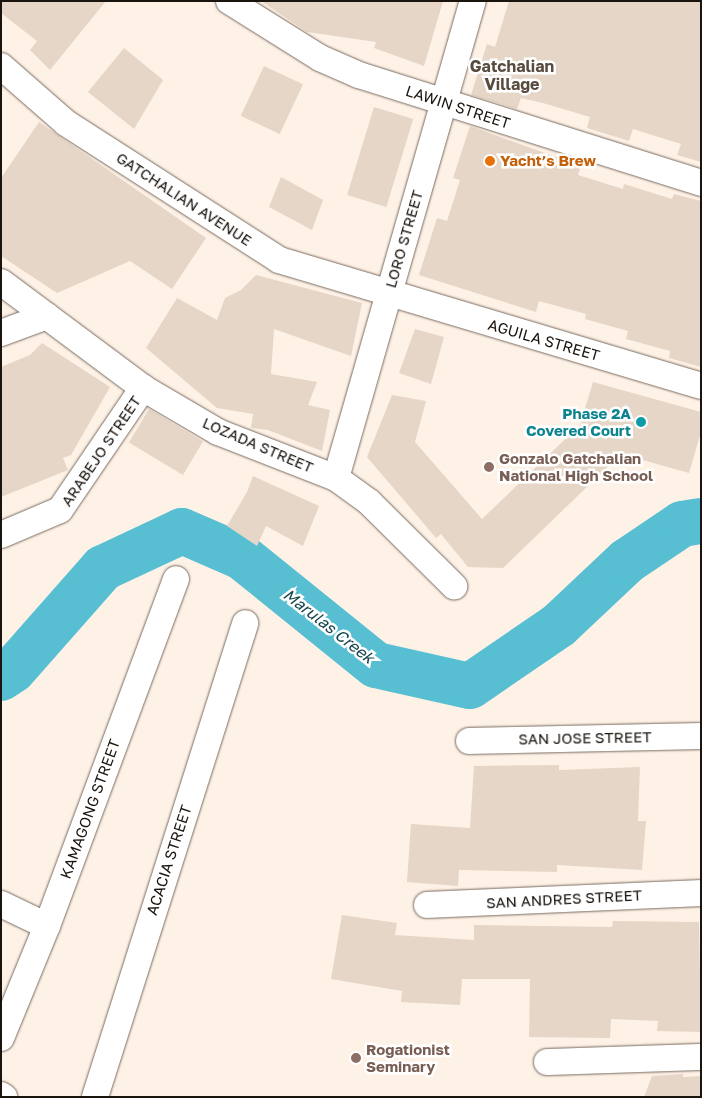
<!DOCTYPE html>
<meta charset="utf-8">
<style>
body{margin:0}
#map{position:relative;width:702px;height:1098px;overflow:hidden;background:#fef1e6;font-family:"Golos Text",sans-serif}
div>[style]{position:absolute}
.river>*{height:46px;margin:-23px;padding:0 23px;transform-origin:23px;border-radius:23px;background:#58bfd3}
.building>*{inset:0;background:#e5d6c7;transform-origin:0 0}
.roads{filter:drop-shadow(0 0 1px #796b5f) drop-shadow(0 0 1px #796b5f)}
.minor>*{height:26px;margin:-13px;padding:0 13px;transform-origin:13px;border-radius:13px;background:#fff}
.dots>*{width:14px;height:14px;translate:-50% -50%;box-sizing:border-box;border:2px solid #fff;border-radius:50%}
span{translate:-50% -50%;white-space:nowrap;text-align:center;line-height:1.15;-webkit-text-stroke:5px #fff;paint-order:stroke}
.street-label{font-size:15px;color:#1a140f}
.food-label{font-size:15px;color:#c56008;font-weight:700}
.left{translate:0 -50%;text-align:left}
.culture-label{font-size:15px;color:#0d838f;font-weight:700}
.right{translate:-100% -50%;text-align:right}
.education-label{font-size:15px;color:#785e54;font-weight:700}
.neighbourhood-label{font-size:16px;color:#584b3f;font-weight:700}
.water-label{font-size:16px;color:#15444d;font-style:italic}
.frame{position:absolute;inset:0;border:2px solid #1a140f;pointer-events:none}
</style>
<div id="map">
<div class="river">
<div style="left:1px;top:678px;width:14px;rotate:-34deg"></div>
<div style="left:13px;top:670px;width:136px;rotate:-48.6deg"></div>
<div style="left:103px;top:568px;width:87px;rotate:-25.1deg"></div>
<div style="left:182px;top:531px;width:65px;rotate:23.4deg"></div>
<div style="left:242px;top:557px;width:172px;rotate:38.9deg"></div>
<div style="left:376px;top:665px;width:96px;rotate:12.6deg"></div>
<div style="left:470px;top:686px;width:108px;rotate:-34.4deg"></div>
<div style="left:559px;top:625px;width:93px;rotate:-43.3deg"></div>
<div style="left:627px;top:561px;width:66px;rotate:-33.9deg"></div>
<div style="left:682px;top:524px;width:19px;rotate:-9deg"></div>
</div>
<div class="building">
<div style="clip-path:polygon(1px 1px,106px 1px,50px 70px,30px 50px,37px 41px,1px 13px)"></div>
<div style="clip-path:polygon(261px 1px,443px 1px,424px 66px,374px 48px,376px 42px,307px 32px)"></div>
<div style="clip-path:polygon(509px 1px,701px 1px,701px 162px,677px 155px,681px 144px,633px 129px,629px 141px,587px 128px,590px 117px,543px 103px,521px 98px,517px 109px,471px 95px,487px 44px,495px 47px)"></div>
<div style="clip-path:polygon(124px 48px,163px 80px,134px 129px,88px 92px)"></div>
<div style="left:264px;top:66px;width:43px;height:55px;rotate:25deg"></div>
<div style="left:374px;top:107px;width:41px;height:92px;rotate:17deg"></div>
<div style="clip-path:polygon(39px 122px,206px 238px,172px 289px,130px 261px,57px 293px,1px 256px,1px 178px)"></div>
<div style="clip-path:polygon(470px 126px,581px 166px,578px 175px,623px 189px,624px 184px,672px 199px,674px 194px,701px 201px,701px 367px,669px 358px,670px 351px,626px 339px,628px 331px,585px 319px,586px 314px,539px 301px,536px 312px,419px 275px,437px 218px,447px 221px,460px 180px,453px 178px)"></div>
<div style="clip-path:polygon(281px 177px,323px 200px,312px 230px,269px 207px)"></div>
<div style="clip-path:polygon(256px 275px,362px 303px,351px 356px,274px 329px,271px 374px,317px 382px,308px 405px,330px 410px,322px 451px,268px 430px,251px 428px,253px 414px,217px 408px,146px 348px,177px 298px,217px 320px,225px 298px,241px 290px)"></div>
<div style="clip-path:polygon(415px 329px,444px 337px,431px 384px,399px 373px)"></div>
<div style="clip-path:polygon(42px 343px,110px 387px,71px 455px,63px 458px,68px 470px,1px 497px,1px 367px,30px 355px)"></div>
<div style="clip-path:polygon(593px 382px,701px 412px,701px 432px,689px 473px,621px 454px,503px 568px,468px 567px,441px 534px,436px 538px,367px 457px,392px 395px,426px 401px,415px 442px,482px 519px,580px 425px)"></div>
<div style="left:149px;top:409px;width:63px;height:39px;rotate:31deg"></div>
<div style="clip-path:polygon(253px 476px,319px 506px,303px 546px,266px 526px,257px 546px,227px 526px,247px 492px)"></div>
<div style="clip-path:polygon(559px 765px,559px 770px,640px 767px,638px 821px,646px 821px,642px 870px,557px 865px,557px 872px,459px 870px,458px 886px,407px 882px,411px 824px,470px 828px,474px 766px)"></div>
<div style="clip-path:polygon(342px 915px,397px 923px,395px 935px,474px 940px,474px 925px,612px 927px,613px 921px,699px 922px,701px 1032px,657px 1031px,658px 1021px,611px 1019px,610px 1038px,529px 1037px,530px 979px,462px 979px,460px 1005px,401px 1002px,402px 991px,331px 979px)"></div>
<div style="clip-path:polygon(683px 1074px,683px 1077px,701px 1076px,701px 1097px,644px 1097px,652px 1076px)"></div>
</div>
<div class="roads">
<div class="minor">
<div style="left:229px;top:1px;width:107px;rotate:32.1deg"></div>
<div style="left:320px;top:58px;width:43px;rotate:23.6deg"></div>
<div style="left:359px;top:75px;width:359px;rotate:17.5deg"></div>
<div style="left:1px;top:66px;width:86px;rotate:41.2deg"></div>
<div style="left:66px;top:123px;width:253px;rotate:32.7deg"></div>
<div style="left:279px;top:260px;width:440px;rotate:16.6deg"></div>
<div style="left:1px;top:282px;width:177px;rotate:36.7deg"></div>
<div style="left:143px;top:388px;width:87px;rotate:30.4deg"></div>
<div style="left:218px;top:432px;width:127px;rotate:21.3deg"></div>
<div style="left:336px;top:478px;width:41px;rotate:36deg"></div>
<div style="left:369px;top:502px;width:120px;rotate:44.7deg"></div>
<div style="left:1px;top:333px;width:49px;rotate:-20.3deg"></div>
<div style="left:336px;top:478px;width:496px;rotate:-74deg"></div>
<div style="left:1px;top:535px;width:64px;rotate:-23deg"></div>
<div style="left:60px;top:510px;width:148px;rotate:-55.8deg"></div>
<div style="left:469px;top:741px;width:232px;rotate:-1.2deg"></div>
<div style="left:1px;top:904px;width:51px;rotate:25.6deg"></div>
<div style="left:427px;top:905px;width:274px;rotate:-2.5deg"></div>
<div style="left:1px;top:1038px;width:121px;rotate:-67.7deg"></div>
<div style="left:47px;top:926px;width:370px;rotate:-69.6deg"></div>
<div style="left:547px;top:1062px;width:154px;rotate:-1.9deg"></div>
<div style="left:1px;top:1095px;width:4px;rotate:34deg"></div>
<div style="left:95px;top:1097px;width:497px;rotate:-72.4deg"></div>
</div>
</div>
<div class="dots">
<div style="left:490px;top:161px;background:#e8710a"></div>
<div style="left:641px;top:422px;background:#0f9aa8"></div>
<div style="left:489px;top:467px;background:#8d6e63"></div>
<div style="left:356px;top:1058px;background:#8d6e63"></div>
</div>
<div class="street-label">
<span style="left:458px;top:107px;rotate:18deg">LAWIN STREET</span>
<span style="left:184px;top:199px;rotate:33deg">GATCHALIAN AVENUE</span>
<span style="left:404px;top:239px;rotate:-74deg">LORO STREET</span>
<span style="left:544px;top:340px;rotate:16deg">AGUILA STREET</span>
<span style="left:258px;top:445px;rotate:23deg">LOZADA STREET</span>
<span style="left:101px;top:451px;rotate:-56deg">ARABEJO STREET</span>
<span style="left:585px;top:738px;rotate:-1deg">SAN JOSE STREET</span>
<span style="left:90px;top:809px;rotate:-70deg">KAMAGONG STREET</span>
<span style="left:169px;top:860px;rotate:-72deg">ACACIA STREET</span>
<span style="left:564px;top:899px;rotate:-3deg">SAN ANDRES STREET</span>
</div>
<div class="food-label">
<span class="left" style="left:500px;top:161px">Yacht’s Brew</span>
</div>
<div class="culture-label">
<span class="right" style="left:631px;top:422px">Phase 2A<br>Covered Court</span>
</div>
<div class="education-label">
<span class="left" style="left:499px;top:467px">Gonzalo Gatchalian<br>National High School</span>
<span class="left" style="left:366px;top:1058px">Rogationist<br>Seminary</span>
</div>
<div class="neighbourhood-label">
<span style="left:512px;top:75px">Gatchalian<br>Village</span>
</div>
<div class="water-label">
<span style="left:329px;top:626px;rotate:38deg">Marulas Creek</span>
</div>
<div class="frame"></div>
</div>
